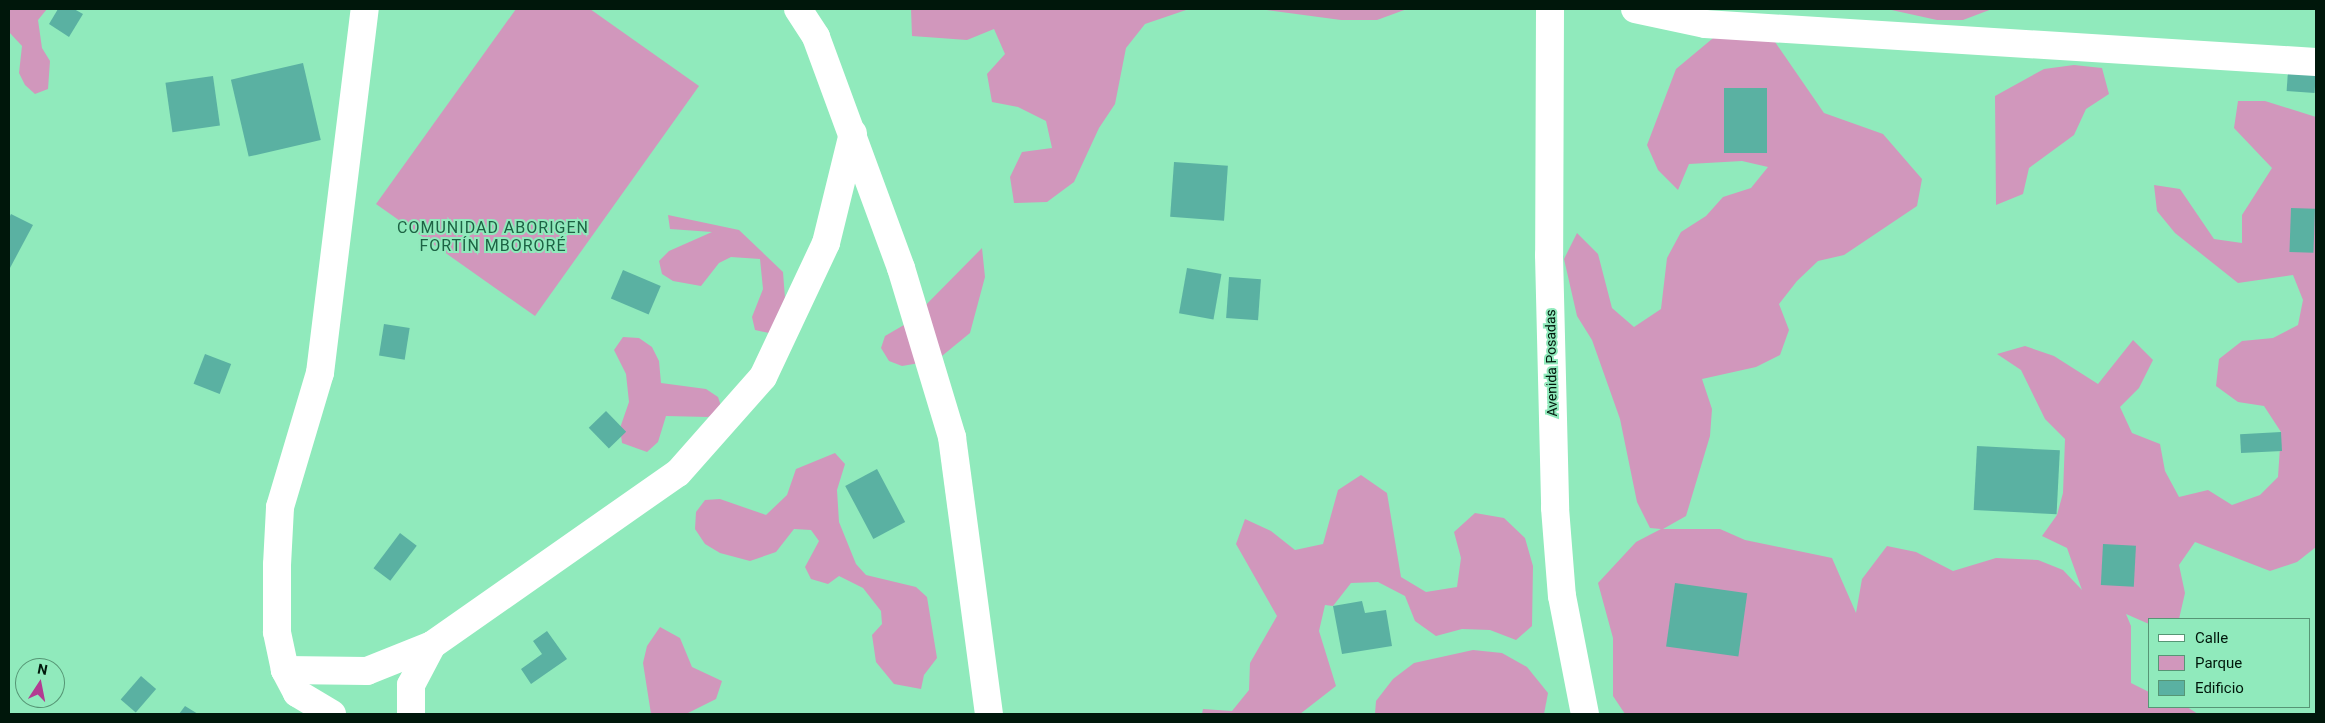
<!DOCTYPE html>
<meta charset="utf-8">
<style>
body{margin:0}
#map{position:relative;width:2325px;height:723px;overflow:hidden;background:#90eabc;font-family:Roboto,sans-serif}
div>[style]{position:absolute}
.green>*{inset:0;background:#d197bc}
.building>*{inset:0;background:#5ab1a2;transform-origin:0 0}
.street>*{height:28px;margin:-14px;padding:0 14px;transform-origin:14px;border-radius:14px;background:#fff}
.secondary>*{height:28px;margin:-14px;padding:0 14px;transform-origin:14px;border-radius:14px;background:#fff}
span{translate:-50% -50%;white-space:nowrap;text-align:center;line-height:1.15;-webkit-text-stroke:4px #90eabc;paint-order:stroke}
.street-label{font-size:14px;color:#00170b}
.quarter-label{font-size:16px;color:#1d6344;letter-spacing:1px}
.frame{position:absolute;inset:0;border:10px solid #00170b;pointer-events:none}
.legend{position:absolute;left:2148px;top:618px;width:162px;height:90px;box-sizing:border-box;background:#90eabc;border:1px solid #569675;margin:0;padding:6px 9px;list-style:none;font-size:15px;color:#00170b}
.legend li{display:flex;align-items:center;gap:10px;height:25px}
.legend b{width:25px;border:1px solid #569675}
.north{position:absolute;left:15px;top:658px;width:50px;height:50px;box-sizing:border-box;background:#90eabc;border:1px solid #569675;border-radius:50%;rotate:11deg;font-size:14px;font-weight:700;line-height:20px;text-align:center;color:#00170b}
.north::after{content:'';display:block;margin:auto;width:18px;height:22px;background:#b33c92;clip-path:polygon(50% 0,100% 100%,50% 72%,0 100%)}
</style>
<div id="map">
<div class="green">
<div style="clip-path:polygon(9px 9px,47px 9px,38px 20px,42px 48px,50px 61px,48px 89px,35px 94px,25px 85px,19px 73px,22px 46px,9px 32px)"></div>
<div style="clip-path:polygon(516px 9px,590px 9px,699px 86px,535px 316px,376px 204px)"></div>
<div style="clip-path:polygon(911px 9px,1189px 9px,1145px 24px,1126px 48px,1115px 104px,1099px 128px,1074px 182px,1047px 202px,1014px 203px,1010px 177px,1022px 152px,1052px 148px,1046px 121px,1018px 107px,992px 102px,987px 74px,1005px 54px,994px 29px,967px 40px,912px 36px)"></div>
<div style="clip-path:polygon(1259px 9px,1407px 9px,1377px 20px,1341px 20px)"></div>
<div style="clip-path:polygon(1887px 9px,1992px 9px,1963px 20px,1937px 20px)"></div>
<div style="clip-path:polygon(1718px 34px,1773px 39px,1824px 113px,1883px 134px,1922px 179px,1917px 206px,1844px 255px,1818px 261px,1797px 281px,1779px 304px,1789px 330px,1780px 355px,1756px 367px,1702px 379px,1712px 409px,1710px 436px,1686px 516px,1663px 529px,1720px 529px,1745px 540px,1832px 558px,1856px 613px,1862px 579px,1887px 546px,1916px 552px,1953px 571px,1996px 558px,2038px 560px,2063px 570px,2082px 590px,2067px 548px,2042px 536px,2057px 515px,2063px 493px,2065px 439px,2045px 419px,2021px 370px,1997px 354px,2025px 346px,2054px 356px,2098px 384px,2133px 340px,2153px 360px,2139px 388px,2120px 407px,2132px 433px,2160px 444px,2165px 471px,2179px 497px,2208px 490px,2232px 505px,2260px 495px,2278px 477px,2281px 432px,2264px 406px,2238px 402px,2216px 386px,2219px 359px,2242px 341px,2273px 338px,2298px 325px,2303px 300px,2293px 275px,2238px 283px,2175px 233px,2157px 211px,2154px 185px,2180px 189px,2214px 239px,2242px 243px,2242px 215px,2272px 168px,2234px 128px,2238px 101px,2265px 101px,2316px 117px,2316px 547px,2297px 562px,2270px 571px,2195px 542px,2179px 565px,2185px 593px,2179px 619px,2149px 619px,2149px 624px,2126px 614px,2131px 626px,2131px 683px,2149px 692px,2149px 707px,2187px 707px,2198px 714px,1625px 714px,1613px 696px,1613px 638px,1598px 583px,1636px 542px,1661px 529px,1650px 528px,1637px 502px,1620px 419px,1592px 340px,1577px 316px,1564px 259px,1577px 233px,1598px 254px,1612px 308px,1634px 327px,1661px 309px,1667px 258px,1681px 232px,1706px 216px,1723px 197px,1751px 188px,1768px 167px,1742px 161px,1689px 164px,1678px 190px,1658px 170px,1647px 145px,1676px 69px)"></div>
<div style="clip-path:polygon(2074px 65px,2102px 68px,2109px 94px,2086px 109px,2074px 135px,2029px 168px,2023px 194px,1996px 205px,1995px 96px,2044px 69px)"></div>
<div style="clip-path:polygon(668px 215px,739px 230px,783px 272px,785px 298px,769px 333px,755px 330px,752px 317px,763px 289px,760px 259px,731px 257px,719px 263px,701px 286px,673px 281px,662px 274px,659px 261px,669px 251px,712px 232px,670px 229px)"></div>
<div style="clip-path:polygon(982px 248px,985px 277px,970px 333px,937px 360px,902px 366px,889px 361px,881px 348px,885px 336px,909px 322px)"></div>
<div style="clip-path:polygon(623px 337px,639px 338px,652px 347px,659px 361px,661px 383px,706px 389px,718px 397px,722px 409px,708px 417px,666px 416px,658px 442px,647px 452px,622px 443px,620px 428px,629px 402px,626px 374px,614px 350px)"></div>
<div style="clip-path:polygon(835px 453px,845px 464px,837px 490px,839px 522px,856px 564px,866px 575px,916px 587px,927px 597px,937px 658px,924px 675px,921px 689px,894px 684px,876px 662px,872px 635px,882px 624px,881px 611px,863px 588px,839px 576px,828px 584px,811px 579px,805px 567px,819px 541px,811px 530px,794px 529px,776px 552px,750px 561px,720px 553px,705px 544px,695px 529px,696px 512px,705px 500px,720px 499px,766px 515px,787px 495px,796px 469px)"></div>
<div style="clip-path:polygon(1361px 475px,1387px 493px,1401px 577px,1426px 592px,1457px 587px,1461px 558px,1454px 532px,1475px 513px,1504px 518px,1525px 538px,1533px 566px,1532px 626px,1516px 640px,1490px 630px,1462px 629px,1436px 636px,1415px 621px,1405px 596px,1378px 582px,1351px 583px,1333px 606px,1325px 605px,1319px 631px,1336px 686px,1300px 714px,1202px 714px,1203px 709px,1232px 711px,1249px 690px,1250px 663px,1277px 616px,1236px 544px,1245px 519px,1271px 531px,1295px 550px,1323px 544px,1338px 490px)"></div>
<div style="clip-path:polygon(660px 627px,680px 638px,692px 667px,722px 681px,716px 699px,686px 714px,651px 714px,643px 663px,647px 646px)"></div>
<div style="clip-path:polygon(1473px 650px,1502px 653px,1527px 667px,1548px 693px,1544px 714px,1375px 714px,1376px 701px,1393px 679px,1414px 663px)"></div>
</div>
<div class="building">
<div style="clip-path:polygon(58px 9px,74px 9px,83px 14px,69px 37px,49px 24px)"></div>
<div style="left:303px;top:63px;width:79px;height:74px;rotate:77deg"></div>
<div style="left:2288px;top:71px;width:28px;height:20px;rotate:4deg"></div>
<div style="left:213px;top:76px;width:50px;height:48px;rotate:82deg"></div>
<div style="left:1724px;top:88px;width:43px;height:65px"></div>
<div style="left:1174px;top:162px;width:54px;height:55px;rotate:4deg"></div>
<div style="left:2291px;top:208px;width:24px;height:44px;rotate:2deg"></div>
<div style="clip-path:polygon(11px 214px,33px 225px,10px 268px,9px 218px)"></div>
<div style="left:1187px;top:268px;width:35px;height:46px;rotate:10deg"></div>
<div style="left:623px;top:270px;width:41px;height:31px;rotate:23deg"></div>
<div style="left:1229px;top:277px;width:32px;height:41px;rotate:4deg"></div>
<div style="left:384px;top:324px;width:26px;height:32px;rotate:9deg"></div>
<div style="left:205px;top:354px;width:28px;height:32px;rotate:21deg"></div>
<div style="left:606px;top:411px;width:29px;height:24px;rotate:46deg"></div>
<div style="left:2281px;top:432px;width:19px;height:41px;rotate:87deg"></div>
<div style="left:1977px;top:446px;width:83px;height:64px;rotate:3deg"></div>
<div style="left:877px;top:469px;width:60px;height:36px;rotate:62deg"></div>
<div style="left:400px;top:533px;width:21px;height:44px;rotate:37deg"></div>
<div style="left:2103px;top:544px;width:33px;height:41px;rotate:3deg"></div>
<div style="left:1675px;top:583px;width:73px;height:64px;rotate:8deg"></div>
<div style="clip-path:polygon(1362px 601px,1365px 613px,1386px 610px,1392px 646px,1342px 654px,1333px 606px)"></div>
<div style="clip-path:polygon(547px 631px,567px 659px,531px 684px,521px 669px,542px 654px,533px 641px)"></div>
<div style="left:141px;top:676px;width:20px;height:31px;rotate:41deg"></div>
<div style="clip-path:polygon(185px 706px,198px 714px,179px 714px)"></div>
</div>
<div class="street">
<div style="left:798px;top:9px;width:33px;rotate:57deg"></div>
<div style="left:816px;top:37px;width:246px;rotate:69.8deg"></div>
<div style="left:901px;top:268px;width:177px;rotate:73.2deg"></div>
<div style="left:952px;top:437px;width:279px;rotate:82.4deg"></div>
<div style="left:1635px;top:9px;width:72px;rotate:12.1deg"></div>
<div style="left:1705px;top:24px;width:612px;rotate:3.56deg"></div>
<div style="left:285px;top:670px;width:82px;rotate:0.7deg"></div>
<div style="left:367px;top:671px;width:70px;rotate:-21.8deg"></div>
<div style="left:332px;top:714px;width:41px;rotate:-149deg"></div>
<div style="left:297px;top:693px;width:26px;rotate:-118deg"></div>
<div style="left:285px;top:670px;width:39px;rotate:-102deg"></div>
<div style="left:277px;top:632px;width:67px;rotate:-90deg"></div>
<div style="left:277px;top:565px;width:58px;rotate:-87deg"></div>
<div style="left:280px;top:507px;width:140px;rotate:-73.4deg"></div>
<div style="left:320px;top:373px;width:367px;rotate:-83deg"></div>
<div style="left:411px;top:714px;width:29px;rotate:-90deg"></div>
<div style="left:411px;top:685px;width:45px;rotate:-62.3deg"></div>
<div style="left:432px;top:645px;width:300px;rotate:-35deg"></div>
<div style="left:678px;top:473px;width:128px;rotate:-48.5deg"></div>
<div style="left:763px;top:377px;width:148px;rotate:-64.8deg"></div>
<div style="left:826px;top:243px;width:113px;rotate:-76.2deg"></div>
</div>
<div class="secondary">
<div style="left:1550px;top:9px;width:246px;rotate:90.2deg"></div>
<div style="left:1549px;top:255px;width:253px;rotate:88.6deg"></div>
<div style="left:1555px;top:508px;width:88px;rotate:85.5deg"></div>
<div style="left:1562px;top:596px;width:120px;rotate:79deg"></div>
</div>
<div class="street-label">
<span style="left:1551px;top:363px;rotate:-91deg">Avenida Posadas</span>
</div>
<div class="quarter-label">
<span style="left:493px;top:237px">COMUNIDAD ABORIGEN<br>FORTÍN MBORORÉ</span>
</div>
<div class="frame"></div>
<ul class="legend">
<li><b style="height:6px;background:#fff"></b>Calle</li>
<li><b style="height:14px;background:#d197bc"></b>Parque</li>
<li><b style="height:14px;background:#5ab1a2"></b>Edificio</li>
</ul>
<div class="north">N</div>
</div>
